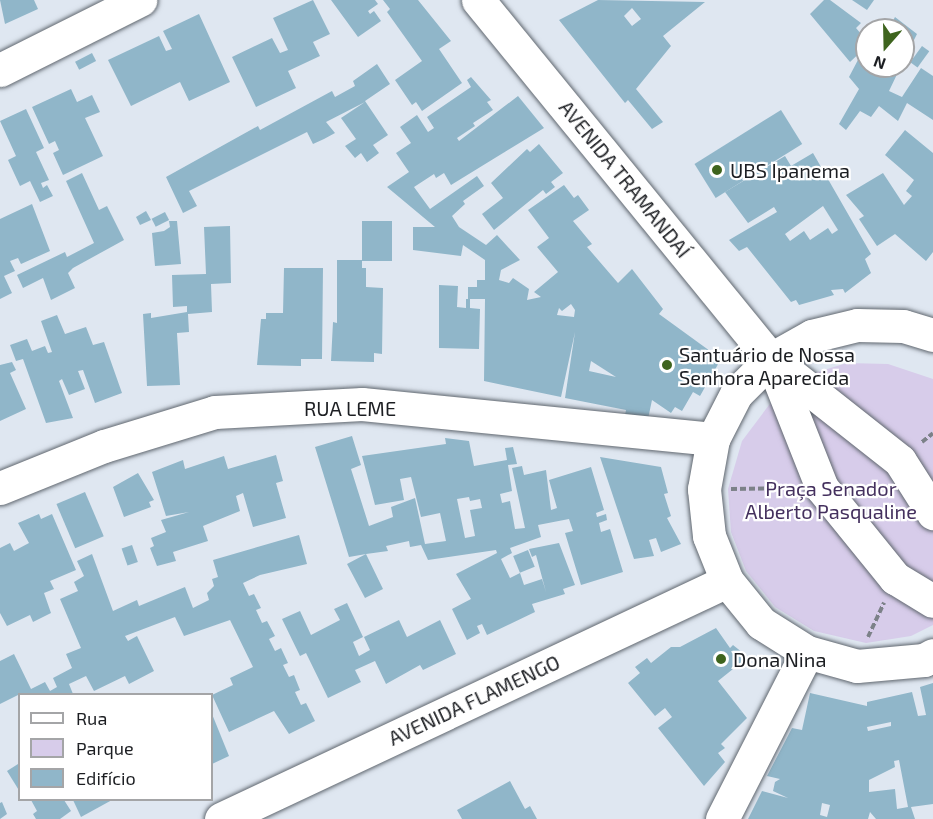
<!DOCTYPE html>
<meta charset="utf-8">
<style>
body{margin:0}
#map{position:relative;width:933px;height:819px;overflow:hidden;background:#dfe7f1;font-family:"Exo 2",sans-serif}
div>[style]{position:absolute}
.green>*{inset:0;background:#d7ccea}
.building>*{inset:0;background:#90b6c9;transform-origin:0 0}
.path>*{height:4px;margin-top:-2px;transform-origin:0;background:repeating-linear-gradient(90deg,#7c8188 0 6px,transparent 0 9px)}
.roads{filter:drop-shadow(0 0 2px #60676f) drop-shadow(0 0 2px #60676f)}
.minor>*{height:33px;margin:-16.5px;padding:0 16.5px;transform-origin:16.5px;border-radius:16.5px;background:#fff}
.major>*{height:33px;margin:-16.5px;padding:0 16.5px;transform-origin:16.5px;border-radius:16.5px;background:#fff}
.dots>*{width:16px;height:16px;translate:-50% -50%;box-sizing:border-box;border:3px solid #fff;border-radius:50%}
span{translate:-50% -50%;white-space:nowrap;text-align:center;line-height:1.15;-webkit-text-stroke:4.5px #fff;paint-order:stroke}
.poi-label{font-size:20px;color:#1c1e22}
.left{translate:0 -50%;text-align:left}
.street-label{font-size:20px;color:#1c1e22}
.park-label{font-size:20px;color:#44305e}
.legend{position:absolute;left:18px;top:693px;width:195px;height:108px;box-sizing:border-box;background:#fff;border:2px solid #a4a5a7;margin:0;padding:8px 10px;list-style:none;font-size:18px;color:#1c1e22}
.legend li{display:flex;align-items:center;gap:12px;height:30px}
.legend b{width:30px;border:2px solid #a4a5a7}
.north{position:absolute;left:855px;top:18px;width:60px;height:60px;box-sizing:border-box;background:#fff;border:2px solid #a4a5a7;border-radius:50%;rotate:200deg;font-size:16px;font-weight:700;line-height:24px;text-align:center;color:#1c1e22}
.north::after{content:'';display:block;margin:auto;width:21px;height:27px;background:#3e641e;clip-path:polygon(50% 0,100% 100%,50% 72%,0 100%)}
</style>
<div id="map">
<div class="green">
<div style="clip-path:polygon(847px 363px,888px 364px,933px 379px,933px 625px,911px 636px,866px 643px,814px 631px,775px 607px,746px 571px,731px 532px,728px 489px,742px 441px,775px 397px,811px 374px)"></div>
</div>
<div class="building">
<div style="clip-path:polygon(0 0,34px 0,38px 9px,5px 24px)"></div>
<div style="clip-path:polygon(313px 0,330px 34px,313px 42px,320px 56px,288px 71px,296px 88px,256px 107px,232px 57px,272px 38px,280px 53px,288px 50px,273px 18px)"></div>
<div style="clip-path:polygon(331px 0,375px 0,378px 4px,368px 11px,370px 14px,374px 11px,381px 21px,358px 37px)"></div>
<div style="clip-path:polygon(383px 0,418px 0,451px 41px,439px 49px,462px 83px,422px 111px,416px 102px,412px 105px,395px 80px,422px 61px,387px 12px,390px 9px)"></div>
<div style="clip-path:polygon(evenodd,598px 0,705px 2px,663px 36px,671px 46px,636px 89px,663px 122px,652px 129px,628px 100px,625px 103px,559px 20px,598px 0,632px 8px,641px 19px,632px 26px,624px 16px,632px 8px)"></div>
<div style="clip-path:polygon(824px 0,830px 0,861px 23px,856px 28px,867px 41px,867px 46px,850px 62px,810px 14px)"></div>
<div style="clip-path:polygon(852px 0,874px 0,867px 10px)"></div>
<div style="clip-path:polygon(199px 14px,230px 82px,189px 101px,180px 82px,131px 106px,108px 60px,159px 36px,166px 51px,172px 49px,163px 31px)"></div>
<div style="clip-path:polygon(895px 17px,917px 34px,903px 62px,903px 30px,888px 30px)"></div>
<div style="left:922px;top:46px;width:9px;height:20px;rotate:36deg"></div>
<div style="left:92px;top:53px;width:9px;height:19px;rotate:63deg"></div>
<div style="clip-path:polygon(859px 58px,867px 66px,901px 66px,889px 91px,902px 97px,921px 68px,933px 76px,933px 120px,907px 103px,898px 121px,879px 106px,871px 117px,860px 111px,846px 130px,839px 124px,859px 89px,849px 77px)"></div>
<div style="clip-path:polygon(377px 64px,390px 84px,365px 101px,388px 135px,373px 145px,379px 153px,367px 162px,361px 153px,355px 158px,345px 146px,356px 139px,341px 118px,365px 102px,326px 122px,335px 133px,324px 139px,313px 144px,307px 132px,189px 191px,197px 206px,183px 213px,166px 177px,258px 126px,260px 130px,332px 91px,335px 97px,355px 86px,353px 81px)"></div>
<div style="clip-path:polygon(evenodd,471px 77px,491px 100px,487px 102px,493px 110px,473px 123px,475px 126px,457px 138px,459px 141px,518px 96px,544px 128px,451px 185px,444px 173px,436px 178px,434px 174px,414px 187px,430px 209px,477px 176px,484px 186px,463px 201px,465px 204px,452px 216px,459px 227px,486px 245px,497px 235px,520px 260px,501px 270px,499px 280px,509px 283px,513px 278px,529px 289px,527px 300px,541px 297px,534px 292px,558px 272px,537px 247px,549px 238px,528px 210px,564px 185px,574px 198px,578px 195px,589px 210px,573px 221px,592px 244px,587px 247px,618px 283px,632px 269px,663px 309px,659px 314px,721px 359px,700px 396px,693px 392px,682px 411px,675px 407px,671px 413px,652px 400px,648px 419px,625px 415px,626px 410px,565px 398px,575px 332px,561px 397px,484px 381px,485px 299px,468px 299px,468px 287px,477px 287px,477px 280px,485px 280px,485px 260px,463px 245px,461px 256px,413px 250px,413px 227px,435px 227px,387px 187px,409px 172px,396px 153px,411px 143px,400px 127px,417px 115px,428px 132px,434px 128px,427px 117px,471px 87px,467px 80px,471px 77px,571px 304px,575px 310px,574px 317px,557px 315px,559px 308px,562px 311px,571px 304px,471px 77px,591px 361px,616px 377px,589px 371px,591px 361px)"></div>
<div style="clip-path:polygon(71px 89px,77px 102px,92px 95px,100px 112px,85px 118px,103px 156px,63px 175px,53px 153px,59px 150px,55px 141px,49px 144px,32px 107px)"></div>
<div style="clip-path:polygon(26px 109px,44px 148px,36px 152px,49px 180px,41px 183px,43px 188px,47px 185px,53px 196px,40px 202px,30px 181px,20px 186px,8px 160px,16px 156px,0 121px)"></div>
<div style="left:781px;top:110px;width:40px;height:102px;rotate:58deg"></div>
<div style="clip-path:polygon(905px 130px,933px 153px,933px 252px,926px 261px,895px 234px,877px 246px,859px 219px,864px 216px,846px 195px,883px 173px,904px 205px,912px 196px,906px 191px,914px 180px,885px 155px)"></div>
<div style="clip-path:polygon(539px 144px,563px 173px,551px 182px,555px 187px,546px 194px,543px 190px,494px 230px,482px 214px,503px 198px,491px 183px,527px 149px,530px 152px)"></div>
<div style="clip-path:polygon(evenodd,813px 153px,871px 254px,865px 259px,871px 273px,845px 293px,843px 289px,831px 290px,834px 295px,799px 305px,796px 300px,791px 302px,747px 247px,739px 251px,729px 240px,777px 212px,774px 207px,748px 223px,725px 192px,785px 156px,791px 166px,813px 153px,823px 206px,838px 230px,832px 234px,828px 228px,810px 240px,804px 231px,790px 241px,785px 234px,823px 206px)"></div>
<div style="clip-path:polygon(82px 173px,99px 210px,107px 206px,124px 240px,73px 268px,68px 273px,75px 288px,51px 300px,43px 278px,23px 288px,17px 275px,65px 252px,67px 257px,94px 243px,66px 181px)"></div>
<div style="clip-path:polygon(32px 204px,50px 251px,21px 264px,18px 258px,10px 261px,15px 271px,4px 276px,12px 293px,0 299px,0 219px)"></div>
<div style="clip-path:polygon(146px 211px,151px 220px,140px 225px,136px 217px)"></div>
<div style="left:165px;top:212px;width:9px;height:15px;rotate:63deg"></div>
<div style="clip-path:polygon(169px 221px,177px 221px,181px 264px,155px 266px,152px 233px,164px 231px,170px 227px)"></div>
<div style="left:392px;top:221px;width:40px;height:30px;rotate:90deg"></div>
<div style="clip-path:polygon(230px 226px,231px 283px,211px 284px,212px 312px,188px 314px,189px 332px,177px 333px,180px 385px,147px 386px,143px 314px,151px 313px,151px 318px,187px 312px,187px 306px,173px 307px,172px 275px,206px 274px,204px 227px)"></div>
<div style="clip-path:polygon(337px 260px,362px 260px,362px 268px,366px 268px,366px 287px,383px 288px,382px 354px,374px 353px,374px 362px,331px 361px,333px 322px,337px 323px)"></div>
<div style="clip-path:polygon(284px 268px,323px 268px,322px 359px,301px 359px,301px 366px,257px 365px,261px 319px,266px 319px,266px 313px,283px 313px)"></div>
<div style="clip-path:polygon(439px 285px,458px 286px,457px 307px,466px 308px,466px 299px,470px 299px,470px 308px,480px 309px,479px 349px,439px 348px)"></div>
<div style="clip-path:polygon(57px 315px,65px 334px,86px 327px,93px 345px,104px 342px,122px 393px,95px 403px,83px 370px,78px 371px,85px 389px,69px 395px,62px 379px,59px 381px,73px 418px,46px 423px,23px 359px,16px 361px,10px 345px,27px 339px,32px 351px,45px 346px,48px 353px,52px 352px,41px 321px)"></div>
<div style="clip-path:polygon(12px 362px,16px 370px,10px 373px,26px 409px,0 421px,0 365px)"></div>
<div style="clip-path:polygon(evenodd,352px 436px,361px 465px,351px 469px,369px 526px,393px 517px,391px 507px,415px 498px,425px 544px,446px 541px,440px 513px,421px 517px,411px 477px,400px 479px,404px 500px,375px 505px,362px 456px,446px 444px,445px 438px,469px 441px,474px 466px,507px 460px,505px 448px,513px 447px,517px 464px,508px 465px,512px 491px,500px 494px,502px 503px,510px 501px,515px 529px,525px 528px,512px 468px,522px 466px,524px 475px,546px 470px,551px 510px,557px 508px,549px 480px,591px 467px,604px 510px,596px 513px,597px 517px,606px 514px,607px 520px,599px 523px,601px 532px,610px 529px,623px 572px,581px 585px,565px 533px,573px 531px,569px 519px,538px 525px,541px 537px,510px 548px,512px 553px,501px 559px,510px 578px,520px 573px,524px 585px,542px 579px,546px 592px,536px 555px,532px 557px,529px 549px,559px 543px,575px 585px,563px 589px,565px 594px,532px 604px,535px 612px,487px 635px,482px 624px,477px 626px,480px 633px,467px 640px,452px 609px,471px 599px,456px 574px,497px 553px,496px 550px,428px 560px,421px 545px,410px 547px,409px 541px,386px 546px,388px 551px,366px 554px,383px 589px,365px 598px,347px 564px,366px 554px,349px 557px,315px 447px,352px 436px,469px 497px,470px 501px,480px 499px,482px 508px,470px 510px,475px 536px,465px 538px,457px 499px,469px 497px)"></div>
<div style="clip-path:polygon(276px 455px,283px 481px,276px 483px,286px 518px,253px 527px,243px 493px,236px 496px,240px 511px,203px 526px,208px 541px,173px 552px,176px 561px,157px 566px,150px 548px,154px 546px,151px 538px,166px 532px,161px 520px,189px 512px,166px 516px,152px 472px,183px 460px,185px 469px,224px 456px,228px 469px)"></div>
<div style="clip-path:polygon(600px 457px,661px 467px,668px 493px,664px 494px,671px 516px,667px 518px,681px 544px,661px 552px,656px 538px,649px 540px,654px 556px,634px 559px)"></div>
<div style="clip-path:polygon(138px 473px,154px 500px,149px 502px,151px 507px,124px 517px,113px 487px)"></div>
<div style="left:85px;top:492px;width:48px;height:31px;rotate:67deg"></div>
<div style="clip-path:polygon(39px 514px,41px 519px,52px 514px,76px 570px,50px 581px,54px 589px,44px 593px,51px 613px,33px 622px,30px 615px,7px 626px,0 613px,0 548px,10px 543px,14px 551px,29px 543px,18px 523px)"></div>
<div style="clip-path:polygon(299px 535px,307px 564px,260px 575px,243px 583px,249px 596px,254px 594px,261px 608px,256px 610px,262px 623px,267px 621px,275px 636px,269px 639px,275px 651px,281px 648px,288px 663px,283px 665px,289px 677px,294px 675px,300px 690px,295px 692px,301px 705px,306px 703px,315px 721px,289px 734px,274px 711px,229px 732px,212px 695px,233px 685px,230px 678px,253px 667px,230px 620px,184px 636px,175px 617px,125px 636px,128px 641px,137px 636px,154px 671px,129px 684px,125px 676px,94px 691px,86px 676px,69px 684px,73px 694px,22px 693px,0 704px,0 661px,14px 654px,31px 689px,45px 682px,50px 691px,57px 687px,53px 678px,72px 668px,66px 654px,81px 648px,60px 599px,78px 591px,74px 582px,84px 576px,77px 561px,92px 554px,113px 611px,137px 600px,139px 606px,185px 587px,193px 608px,209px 600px,207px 593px,214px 586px,212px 579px,218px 577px,213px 560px)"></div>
<div style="left:132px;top:545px;width:18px;height:11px;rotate:71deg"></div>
<div style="left:528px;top:550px;width:18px;height:16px;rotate:68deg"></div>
<div style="clip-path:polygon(347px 603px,363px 637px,353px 642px,359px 656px,370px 650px,364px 637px,399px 620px,407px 637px,440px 620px,456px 654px,423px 670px,420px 665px,386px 684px,375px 661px,355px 670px,361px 682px,328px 698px,306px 653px,300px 656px,282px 619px,300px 611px,311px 635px,340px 620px,334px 609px)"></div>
<div style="clip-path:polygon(716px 628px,730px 648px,733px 645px,748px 657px,718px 681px,747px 718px,721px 744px,725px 748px,718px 753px,725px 762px,704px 786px,658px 728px,672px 717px,665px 708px,655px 716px,628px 683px,640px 673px,635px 667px,647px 658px,651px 663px,671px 647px,680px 647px)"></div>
<div style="clip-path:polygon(evenodd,933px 683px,933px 804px,911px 807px,915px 819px,876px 819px,870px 812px,868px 819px,748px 819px,762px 791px,788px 798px,773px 791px,775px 782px,780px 779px,767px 776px,792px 728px,802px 730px,810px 693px,867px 706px,867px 702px,912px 692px,918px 716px,926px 715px,920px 687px,933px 683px,891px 722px,891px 726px,868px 731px,867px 727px,891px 722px,933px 683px,899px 760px,908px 807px,897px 809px,895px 789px,869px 792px,869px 780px,895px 767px,894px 761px,899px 760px,933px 683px,822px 803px,830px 805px,827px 817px,820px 815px,822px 803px)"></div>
<div style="clip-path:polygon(212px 714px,229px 756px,212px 764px)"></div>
<div style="clip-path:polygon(18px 764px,20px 767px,20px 792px,7px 771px)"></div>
<div style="clip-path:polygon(510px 781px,525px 809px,530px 806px,537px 819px,462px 819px,457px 810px)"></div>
<div style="clip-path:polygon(31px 800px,64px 800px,71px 811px,60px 819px,36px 819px,33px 814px,37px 811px)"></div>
<div style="clip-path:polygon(73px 800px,112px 800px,81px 817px)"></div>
<div style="clip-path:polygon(2px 802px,7px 814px,0 819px,0 803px)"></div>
</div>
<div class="path">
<div style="left:922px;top:442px;width:14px;rotate:-39deg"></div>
<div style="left:731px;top:489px;width:62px;rotate:-0.9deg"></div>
<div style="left:868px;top:637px;width:38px;rotate:-65deg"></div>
</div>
<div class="roads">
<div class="minor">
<div style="left:0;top:70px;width:157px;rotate:-26.6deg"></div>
<div style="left:933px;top:335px;width:31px;rotate:-163deg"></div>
<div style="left:903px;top:326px;width:46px;rotate:-178.8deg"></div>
<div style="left:857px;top:325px;width:46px;rotate:166.3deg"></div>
<div style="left:812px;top:336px;width:47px;rotate:150.7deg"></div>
<div style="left:771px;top:359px;width:49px;rotate:135deg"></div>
<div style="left:736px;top:394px;width:51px;rotate:117.1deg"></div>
<div style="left:713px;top:439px;width:51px;rotate:100.2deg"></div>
<div style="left:704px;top:489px;width:47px;rotate:83.9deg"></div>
<div style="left:709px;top:536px;width:48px;rotate:68.2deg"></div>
<div style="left:727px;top:581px;width:54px;rotate:51deg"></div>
<div style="left:761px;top:623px;width:54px;rotate:32.2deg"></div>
<div style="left:807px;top:652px;width:52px;rotate:15.6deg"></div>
<div style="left:857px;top:666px;width:67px;rotate:-5.1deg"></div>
<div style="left:924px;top:660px;width:10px;rotate:-29deg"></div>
<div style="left:0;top:488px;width:112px;rotate:-22deg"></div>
<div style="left:104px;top:446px;width:116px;rotate:-17deg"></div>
<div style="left:215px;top:412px;width:147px;rotate:-3.1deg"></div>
<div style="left:362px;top:404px;width:353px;rotate:5.7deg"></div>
<div style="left:221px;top:819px;width:559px;rotate:-25.19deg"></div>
<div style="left:722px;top:819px;width:187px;rotate:-63deg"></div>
</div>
<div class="major">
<div style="left:478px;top:0;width:463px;rotate:50.8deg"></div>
<div style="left:771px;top:359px;width:164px;rotate:38.3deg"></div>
<div style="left:900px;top:461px;width:62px;rotate:57.6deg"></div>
<div style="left:771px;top:359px;width:139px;rotate:68.4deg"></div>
<div style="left:822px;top:488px;width:116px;rotate:51deg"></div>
<div style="left:895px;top:578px;width:44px;rotate:31.2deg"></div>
</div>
</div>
<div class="dots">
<div style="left:717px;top:170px;background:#3e641e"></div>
<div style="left:667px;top:365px;background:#3e641e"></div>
<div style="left:721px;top:659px;background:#3e641e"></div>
</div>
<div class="poi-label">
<span class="left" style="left:730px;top:170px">UBS Ipanema</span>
<span class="left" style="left:679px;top:366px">Santuário de Nossa<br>Senhora Aparecida</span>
<span class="left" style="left:733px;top:659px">Dona Nina</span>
</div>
<div class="street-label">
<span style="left:625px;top:179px;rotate:51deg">AVENIDA TRAMANDAÍ</span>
<span style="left:350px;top:408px">RUA LEME</span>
<span style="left:474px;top:700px;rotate:-25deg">AVENIDA FLAMENGO</span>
</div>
<div class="park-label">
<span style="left:831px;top:500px">Praça Senador<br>Alberto Pasqualine</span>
</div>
<ul class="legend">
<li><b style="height:8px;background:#fff"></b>Rua</li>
<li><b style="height:16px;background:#d7ccea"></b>Parque</li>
<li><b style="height:16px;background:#90b6c9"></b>Edifício</li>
</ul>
<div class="north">N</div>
</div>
